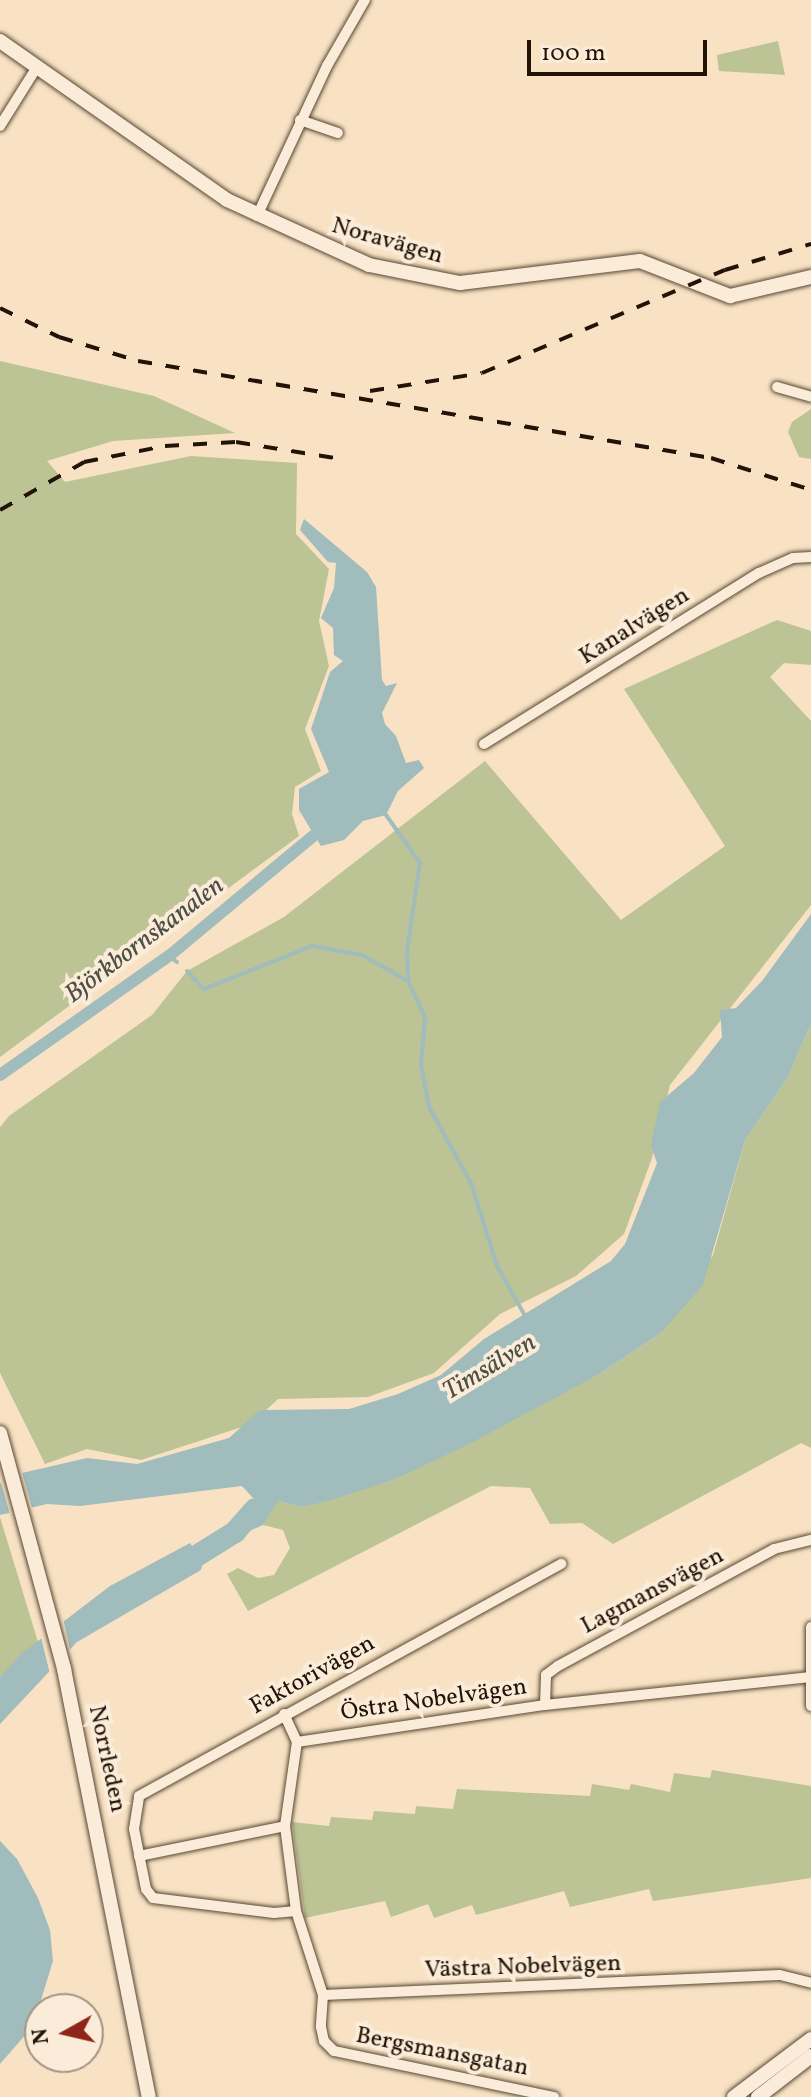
<!DOCTYPE html>
<meta charset="utf-8">
<style>
body{margin:0}
#map{position:relative;width:811px;height:2097px;overflow:hidden;background:#f8e2c3;font-family:Vollkorn,serif}
div>[style]{position:absolute}
.green>*{inset:0;background:#bcc394}
.water>*{inset:0;background:#a0bcbc}
.pier>*{inset:0;background:#f8e2c3;transform-origin:0 0}
.stream>*{height:4px;margin:-2px;padding:0 2px;transform-origin:2px;border-radius:2px;background:#a0bcbc}
.canal>*{height:12px;margin:-6px;padding:0 6px;transform-origin:6px;border-radius:6px;background:#a0bcbc}
.river>*{height:22px;margin:-11px;padding:0 11px;transform-origin:11px;border-radius:11px;background:#a0bcbc}
.roads{filter:drop-shadow(0 0 2px #574734) drop-shadow(0 0 2px #574734)}
.street>*{height:10px;margin:-5px;padding:0 5px;transform-origin:5px;border-radius:5px;background:#faecd8}
.secondary>*{height:14px;margin:-7px;padding:0 7px;transform-origin:7px;border-radius:7px;background:#faecd8}
.rail>*{height:4px;margin-top:-2px;transform-origin:0;background:repeating-linear-gradient(90deg,#211305 0 14px,transparent 0 28px)}
span{translate:-50% -50%;white-space:nowrap;text-align:center;line-height:1.15;-webkit-text-stroke:8px #faecd8;paint-order:stroke}
.street-label{font-size:24px;color:#211305}
.water-label{font-size:26px;color:#4d4e45;font-style:italic}
.north{position:absolute;left:24px;top:1993px;width:80px;height:80px;box-sizing:border-box;background:#faecd8;border:2px solid #a39584;border-radius:50%;rotate:262deg;font-size:22px;font-weight:700;line-height:32px;text-align:center;color:#211305}
.north::after{content:'';display:block;margin:auto;width:28px;height:36px;background:#8f2418;clip-path:polygon(50% 0,100% 100%,50% 72%,0 100%)}
.scale{position:absolute;left:527px;top:40px;width:180px;height:36px;box-sizing:border-box;border:4px solid #211305;border-top:0;padding-left:10px;font-size:24px;line-height:28px;white-space:nowrap;color:#211305;-webkit-text-stroke:6px #faecd8;paint-order:stroke}
</style>
<div id="map">
<div class="green">
<div style="clip-path:polygon(778px 41px,785px 75px,719px 71px,717px 55px)"></div>
<div style="clip-path:polygon(0 361px,154px 396px,235px 433px,113px 441px,47px 461px,65px 482px,191px 456px,297px 463px,296px 534px,329px 569px,319px 621px,329px 666px,305px 729px,321px 771px,295px 787px,292px 814px,299px 836px,0 1057px)"></div>
<div style="clip-path:polygon(811px 409px,811px 459px,799px 457px,788px 432px,792px 422px)"></div>
<div style="clip-path:polygon(777px 620px,811px 631px,811px 665px,784px 663px,770px 677px,811px 721px,811px 905px,670px 1085px,652px 1158px,624px 1234px,576px 1276px,500px 1314px,434px 1373px,368px 1397px,278px 1399px,251px 1424px,141px 1460px,87px 1449px,45px 1464px,0 1373px,0 1127px,9px 1116px,152px 1015px,187px 971px,284px 917px,485px 761px,621px 920px,725px 846px,624px 689px)"></div>
<div style="clip-path:polygon(811px 1023px,811px 1448px,801px 1443px,613px 1544px,582px 1523px,550px 1524px,530px 1488px,491px 1486px,248px 1611px,227px 1574px,238px 1568px,258px 1578px,274px 1575px,290px 1548px,283px 1530px,263px 1525px,271px 1506px,278px 1501px,302px 1507px,393px 1480px,596px 1376px,661px 1333px,713px 1255px,745px 1140px,788px 1077px)"></div>
<div style="clip-path:polygon(0 1517px,38px 1642px,0 1677px)"></div>
<div style="clip-path:polygon(712px 1770px,811px 1786px,811px 1878px,653px 1901px,649px 1889px,570px 1907px,564px 1891px,476px 1915px,472px 1905px,434px 1918px,428px 1904px,391px 1917px,385px 1901px,305px 1918px,292px 1822px,329px 1826px,331px 1817px,372px 1820px,374px 1811px,415px 1814px,416px 1806px,453px 1809px,457px 1789px,590px 1796px,592px 1784px,629px 1790px,631px 1784px,670px 1792px,674px 1773px,710px 1778px)"></div>
</div>
<div class="water">
<div style="clip-path:polygon(304px 519px,367px 572px,376px 587px,382px 680px,386px 686px,397px 683px,382px 713px,385px 724px,396px 736px,406px 763px,419px 760px,424px 768px,398px 791px,386px 815px,363px 821px,344px 840px,321px 846px,299px 810px,299px 789px,329px 772px,311px 729px,330px 672px,343px 661px,334px 655px,333px 628px,321px 618px,334px 588px,336px 563px,328px 562px,300px 530px)"></div>
<div style="clip-path:polygon(811px 914px,811px 1023px,788px 1077px,745px 1140px,703px 1285px,661px 1333px,596px 1376px,469px 1444px,393px 1480px,334px 1499px,302px 1507px,278px 1501px,263px 1525px,240px 1535px,235px 1526px,254px 1499px,242px 1486px,80px 1506px,47px 1504px,0 1515px,0 1483px,22px 1473px,87px 1458px,137px 1464px,229px 1438px,260px 1410px,349px 1409px,398px 1394px,441px 1375px,484px 1339px,611px 1261px,625px 1244px,657px 1163px,651px 1146px,660px 1102px,694px 1073px,722px 1037px,720px 1010px,736px 1008px,762px 981px)"></div>
<div style="clip-path:polygon(190px 1543px,203px 1562px,201px 1570px,77px 1642px,0 1724px,0 1677px,21px 1654px,110px 1586px)"></div>
<div style="clip-path:polygon(0 1841px,17px 1859px,38px 1898px,50px 1930px,53px 1961px,33px 2026px,0 2064px)"></div>
</div>
<div class="pier">
<div style="left:21px;top:1469px;width:43px;height:23px;rotate:74deg"></div>
<div style="clip-path:polygon(63px 1618px,71px 1654px,50px 1674px,41px 1637px)"></div>
</div>
<div class="stream">
<div style="left:386px;top:815px;width:59px;rotate:54.7deg"></div>
<div style="left:420px;top:863px;width:89px;rotate:98.4deg"></div>
<div style="left:407px;top:951px;width:30px;rotate:88deg"></div>
<div style="left:408px;top:981px;width:40px;rotate:65deg"></div>
<div style="left:425px;top:1017px;width:48px;rotate:94.8deg"></div>
<div style="left:421px;top:1065px;width:43px;rotate:79.2deg"></div>
<div style="left:429px;top:1107px;width:87px;rotate:61.1deg"></div>
<div style="left:471px;top:1183px;width:87px;rotate:72.6deg"></div>
<div style="left:497px;top:1266px;width:63px;rotate:60.6deg"></div>
<div style="left:169px;top:956px;width:10px;rotate:37deg"></div>
<div style="left:187px;top:971px;width:25px;rotate:47deg"></div>
<div style="left:204px;top:989px;width:116px;rotate:-21.7deg"></div>
<div style="left:312px;top:946px;width:51px;rotate:10.2deg"></div>
<div style="left:362px;top:955px;width:53px;rotate:29.5deg"></div>
</div>
<div class="canal">
<div style="left:0;top:1075px;width:207px;rotate:-35.2deg"></div>
<div style="left:169px;top:956px;width:187px;rotate:-39.8deg"></div>
</div>
<div class="river">
<div style="left:174px;top:1570px;width:72px;rotate:-31.9deg"></div>
<div style="left:235px;top:1532px;width:30px;rotate:-49deg"></div>
</div>
<div class="roads">
<div class="street">
<div style="left:300px;top:120px;width:40px;rotate:18.9deg"></div>
<div style="left:0;top:126px;width:70px;rotate:-57.9deg"></div>
<div style="left:257px;top:216px;width:166px;rotate:-65deg"></div>
<div style="left:327px;top:66px;width:76px;rotate:-60.1deg"></div>
<div style="left:777px;top:387px;width:35px;rotate:16deg"></div>
<div style="left:484px;top:744px;width:324px;rotate:-31.9deg"></div>
<div style="left:759px;top:573px;width:37px;rotate:-24deg"></div>
<div style="left:793px;top:558px;width:18px;rotate:-3deg"></div>
<div style="left:811px;top:1627px;width:79px;rotate:90deg"></div>
<div style="left:545px;top:1705px;width:30px;rotate:-88deg"></div>
<div style="left:546px;top:1675px;width:15px;rotate:-37deg"></div>
<div style="left:558px;top:1666px;width:246px;rotate:-28.4deg"></div>
<div style="left:774px;top:1549px;width:38px;rotate:-14deg"></div>
<div style="left:284px;top:1714px;width:31px;rotate:65deg"></div>
<div style="left:285px;top:1826px;width:86px;rotate:82.6deg"></div>
<div style="left:296px;top:1911px;width:88px;rotate:72.2deg"></div>
<div style="left:323px;top:1995px;width:457px;rotate:-2.5deg"></div>
<div style="left:780px;top:1975px;width:32px;rotate:14deg"></div>
<div style="left:139px;top:1856px;width:149px;rotate:-11.6deg"></div>
<div style="left:285px;top:1826px;width:85px;rotate:-81.9deg"></div>
<div style="left:297px;top:1742px;width:251px;rotate:-8.5deg"></div>
<div style="left:545px;top:1705px;width:267px;rotate:-6deg"></div>
<div style="left:296px;top:1911px;width:22px;rotate:175deg"></div>
<div style="left:274px;top:1913px;width:122px;rotate:-172.9deg"></div>
<div style="left:153px;top:1898px;width:11px;rotate:-128deg"></div>
<div style="left:146px;top:1889px;width:61px;rotate:-101.3deg"></div>
<div style="left:134px;top:1829px;width:33px;rotate:-81deg"></div>
<div style="left:139px;top:1796px;width:482px;rotate:-28.8deg"></div>
<div style="left:323px;top:1995px;width:32px;rotate:94deg"></div>
<div style="left:321px;top:2027px;width:14px;rotate:78deg"></div>
<div style="left:324px;top:2041px;width:14px;rotate:45deg"></div>
<div style="left:334px;top:2051px;width:225px;rotate:11.8deg"></div>
</div>
<div class="secondary">
<div style="left:0;top:41px;width:277px;rotate:35deg"></div>
<div style="left:227px;top:200px;width:156px;rotate:24.6deg"></div>
<div style="left:369px;top:265px;width:93px;rotate:11.2deg"></div>
<div style="left:460px;top:283px;width:181px;rotate:-7deg"></div>
<div style="left:640px;top:261px;width:97px;rotate:21.3deg"></div>
<div style="left:730px;top:296px;width:83px;rotate:-13.2deg"></div>
<div style="left:0;top:1433px;width:245px;rotate:74.8deg"></div>
<div style="left:64px;top:1669px;width:436px;rotate:78.8deg"></div>
<div style="left:734px;top:2097px;width:96px;rotate:-37deg"></div>
<div style="left:758px;top:2097px;width:67px;rotate:-37.7deg"></div>
</div>
</div>
<div class="rail">
<div style="left:0;top:308px;width:66px;rotate:26.2deg"></div>
<div style="left:59px;top:337px;width:83px;rotate:16.9deg"></div>
<div style="left:138px;top:361px;width:581px;rotate:9.61deg"></div>
<div style="left:711px;top:458px;width:105px;rotate:17.7deg"></div>
<div style="left:370px;top:391px;width:113px;rotate:-9.1deg"></div>
<div style="left:482px;top:373px;width:264px;rotate:-23deg"></div>
<div style="left:725px;top:270px;width:90px;rotate:-16.8deg"></div>
<div style="left:0;top:510px;width:97px;rotate:-29.7deg"></div>
<div style="left:84px;top:462px;width:83px;rotate:-11.2deg"></div>
<div style="left:165px;top:446px;width:71px;rotate:-3.2deg"></div>
<div style="left:236px;top:442px;width:100px;rotate:9.2deg"></div>
</div>
<div class="street-label">
<span style="left:387px;top:242px;rotate:16deg">Noravägen</span>
<span style="left:635px;top:627px;rotate:-32deg">Kanalvägen</span>
<span style="left:653px;top:1592px;rotate:-28deg">Lagmansvägen</span>
<span style="left:313px;top:1676px;rotate:-29deg">Faktorivägen</span>
<span style="left:434px;top:1701px;rotate:-8deg">Östra Nobelvägen</span>
<span style="left:106px;top:1759px;rotate:78deg">Norrleden</span>
<span style="left:523px;top:1968px;rotate:-2deg">Västra Nobelvägen</span>
<span style="left:442px;top:2053px;rotate:11deg">Bergsmansgatan</span>
</div>
<div class="water-label">
<span style="left:145px;top:941px;rotate:-37deg">Björkbornskanalen</span>
<span style="left:490px;top:1368px;rotate:-31deg">Timsälven</span>
</div>
<div class="north">N</div>
<div class="scale">100 m</div>
</div>
